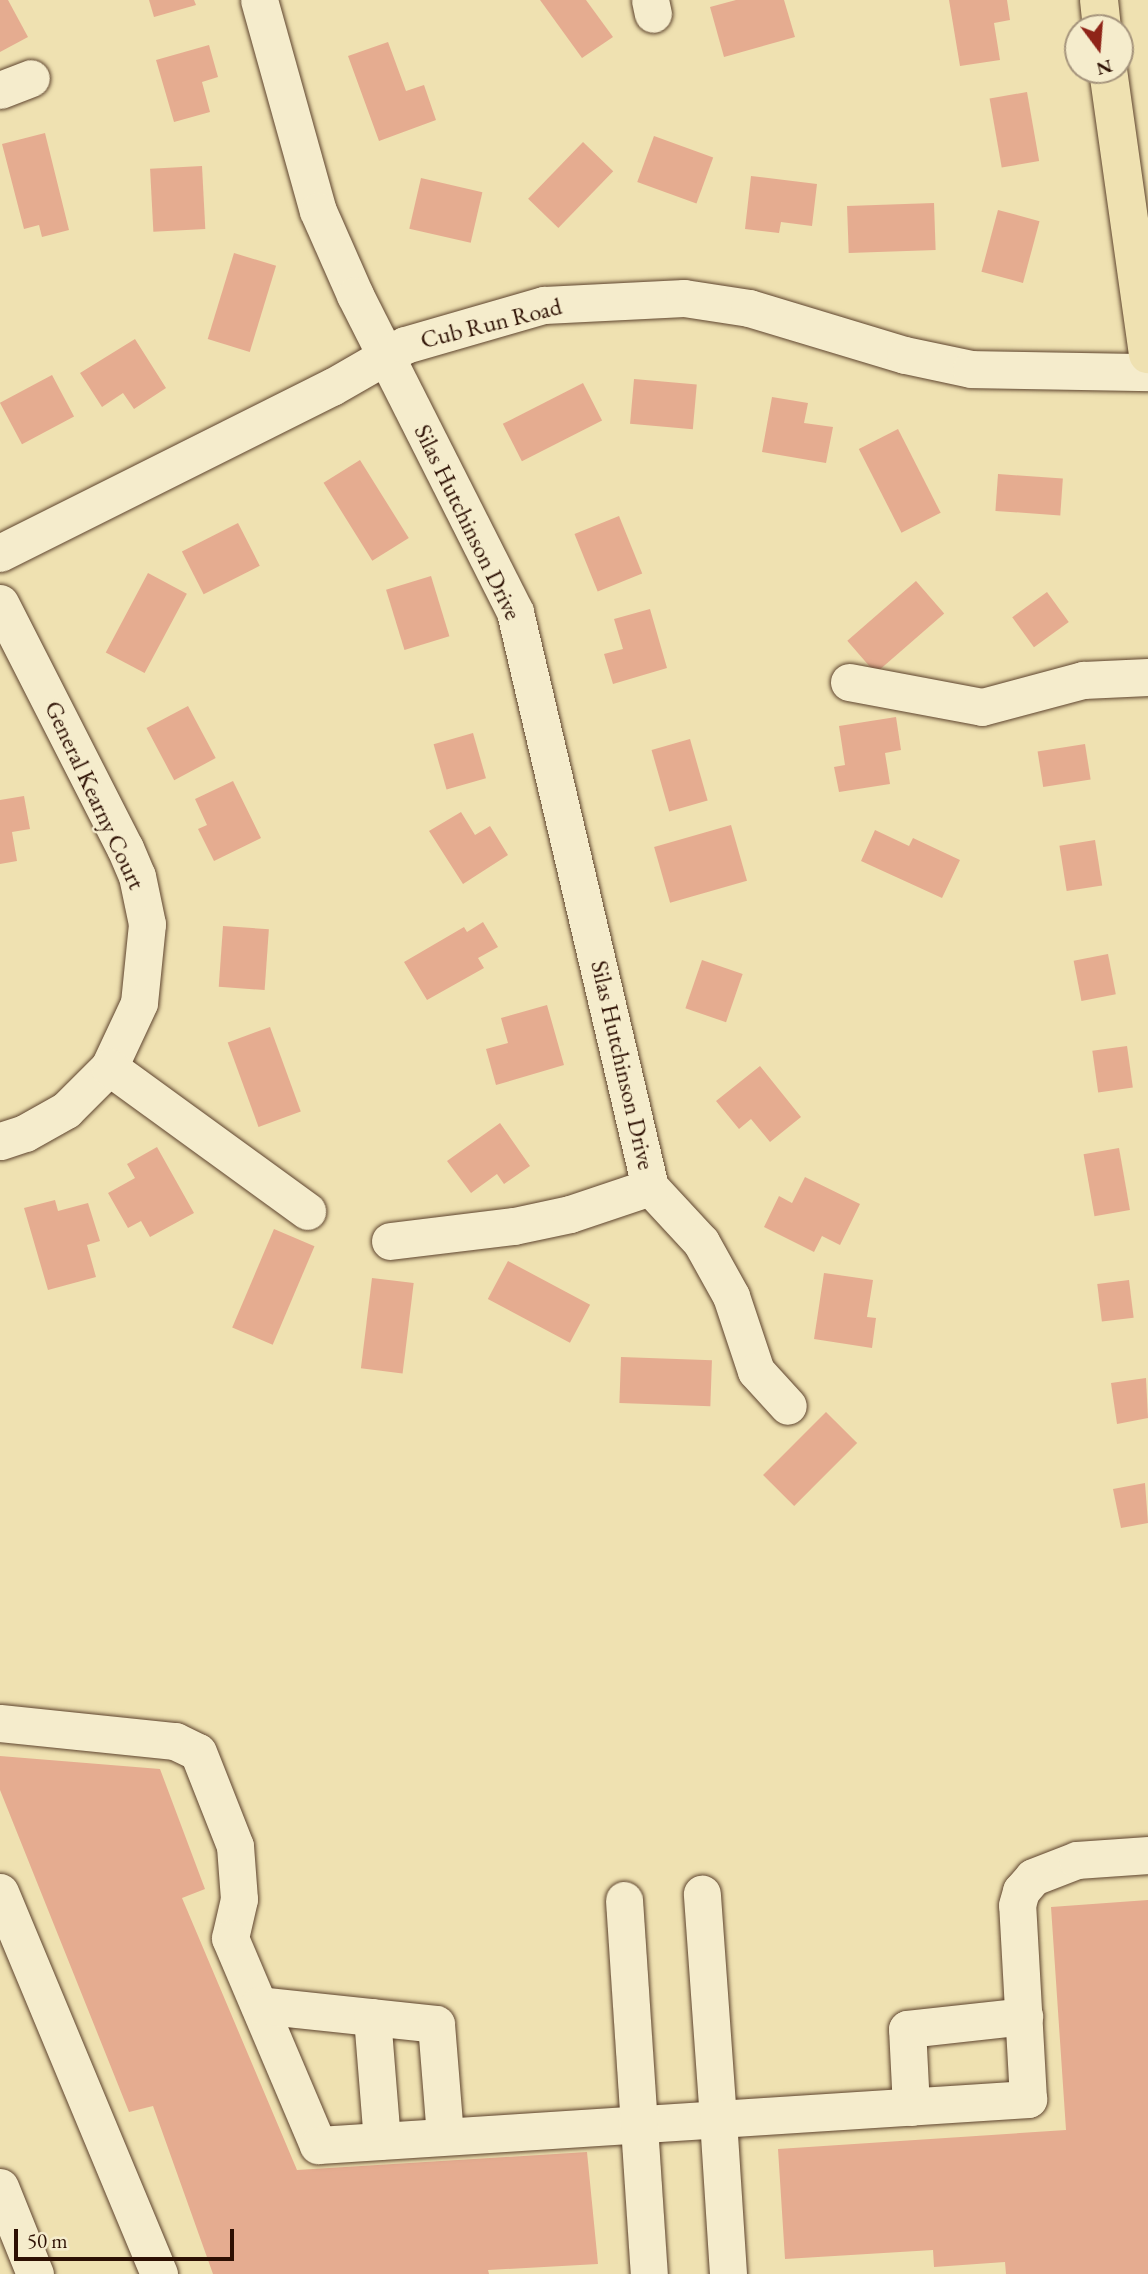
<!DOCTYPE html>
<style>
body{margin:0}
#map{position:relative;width:1148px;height:2274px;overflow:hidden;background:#efe1b1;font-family:"EB Garamond",serif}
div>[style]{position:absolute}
.building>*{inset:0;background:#e5ac90;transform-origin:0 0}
.roads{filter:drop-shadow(0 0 2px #5e442e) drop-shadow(0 0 2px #5e442e)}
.minor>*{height:37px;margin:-18.5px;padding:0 18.5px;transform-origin:18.5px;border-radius:18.5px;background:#f5eccc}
.major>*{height:38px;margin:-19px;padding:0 19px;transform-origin:19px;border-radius:19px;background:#efe1b1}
span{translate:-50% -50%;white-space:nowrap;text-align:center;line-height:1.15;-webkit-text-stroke:5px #f5eccc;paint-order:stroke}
.street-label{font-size:24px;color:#2d1003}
.north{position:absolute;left:1064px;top:14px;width:70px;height:70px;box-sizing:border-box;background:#f5eccc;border:2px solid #a5947c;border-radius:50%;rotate:164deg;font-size:19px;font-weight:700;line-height:28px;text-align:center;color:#2d1003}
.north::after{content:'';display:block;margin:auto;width:24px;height:32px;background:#8f2418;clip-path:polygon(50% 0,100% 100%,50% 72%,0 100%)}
.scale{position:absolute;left:14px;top:2229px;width:220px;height:32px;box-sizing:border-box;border:4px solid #2d1003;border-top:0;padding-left:9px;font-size:21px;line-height:24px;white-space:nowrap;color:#2d1003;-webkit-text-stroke:5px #f5eccc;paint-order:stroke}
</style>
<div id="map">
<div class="building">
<div style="clip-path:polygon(0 0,8px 0,28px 37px,0 52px)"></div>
<div style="clip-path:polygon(149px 0,194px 0,196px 5px,154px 17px)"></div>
<div style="clip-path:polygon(540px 0,586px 0,613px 37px,582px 58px)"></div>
<div style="clip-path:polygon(736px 0,784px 0,795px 37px,724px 57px,710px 7px)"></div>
<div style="clip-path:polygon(949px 0,1007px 0,1010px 20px,994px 23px,1000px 60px,960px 66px)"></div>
<div style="clip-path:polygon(388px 42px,406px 91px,424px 85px,436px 120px,379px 141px,348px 56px)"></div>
<div style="clip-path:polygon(209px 45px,218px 77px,202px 82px,210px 112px,174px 122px,156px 60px)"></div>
<div style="left:1027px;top:92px;width:70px;height:38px;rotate:80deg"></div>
<div style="clip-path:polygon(45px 133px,69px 230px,42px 237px,39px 225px,24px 229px,2px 144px)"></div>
<div style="left:654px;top:136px;width:63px;height:49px;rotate:20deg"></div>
<div style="left:583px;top:142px;width:42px;height:79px;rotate:44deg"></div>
<div style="left:202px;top:166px;width:63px;height:52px;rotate:87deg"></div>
<div style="clip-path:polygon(751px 176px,817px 184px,812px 226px,781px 222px,779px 233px,745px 229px)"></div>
<div style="left:421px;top:178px;width:63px;height:52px;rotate:13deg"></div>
<div style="left:934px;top:203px;width:47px;height:87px;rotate:88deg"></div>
<div style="left:998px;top:210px;width:43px;height:64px;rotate:15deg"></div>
<div style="left:234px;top:253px;width:44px;height:90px;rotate:17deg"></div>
<div style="clip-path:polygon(135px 339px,166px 388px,134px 409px,123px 393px,102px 407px,80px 373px)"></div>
<div style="left:52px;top:375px;width:47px;height:59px;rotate:62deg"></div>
<div style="left:634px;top:379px;width:63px;height:45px;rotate:5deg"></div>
<div style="left:583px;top:383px;width:42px;height:90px;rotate:63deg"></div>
<div style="clip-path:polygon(772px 397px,808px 403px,804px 423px,833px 427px,826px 463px,762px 452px)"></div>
<div style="left:898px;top:429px;width:94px;height:44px;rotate:63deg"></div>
<div style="left:360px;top:460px;width:92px;height:43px;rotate:58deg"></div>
<div style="left:998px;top:474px;width:65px;height:37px;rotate:4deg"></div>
<div style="left:619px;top:516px;width:62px;height:48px;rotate:68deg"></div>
<div style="left:238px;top:523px;width:48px;height:63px;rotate:63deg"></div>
<div style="left:148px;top:573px;width:44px;height:90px;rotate:28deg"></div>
<div style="left:431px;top:576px;width:63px;height:47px;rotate:73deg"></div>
<div style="left:916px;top:581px;width:43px;height:91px;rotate:49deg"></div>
<div style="left:1047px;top:592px;width:37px;height:43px;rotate:54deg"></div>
<div style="clip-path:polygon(650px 609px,667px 668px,613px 684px,604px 654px,623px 649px,614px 619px)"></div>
<div style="left:188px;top:706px;width:59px;height:47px;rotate:62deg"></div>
<div style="clip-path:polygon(896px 717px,901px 750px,885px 753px,890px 784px,839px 792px,834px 767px,845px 765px,839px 726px)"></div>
<div style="left:473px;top:733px;width:47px;height:41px;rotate:74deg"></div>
<div style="left:690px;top:739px;width:64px;height:40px;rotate:74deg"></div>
<div style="left:1085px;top:744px;width:36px;height:48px;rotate:81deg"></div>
<div style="clip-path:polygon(233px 781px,261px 838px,214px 861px,198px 829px,207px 825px,195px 799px)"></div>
<div style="clip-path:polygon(24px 796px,30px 829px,12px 832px,17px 861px,0 864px,0 800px)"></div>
<div style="clip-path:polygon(461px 812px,475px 835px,490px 826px,508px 855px,463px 884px,429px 831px)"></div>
<div style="left:731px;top:825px;width:58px;height:80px;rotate:74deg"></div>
<div style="clip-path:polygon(875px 830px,909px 846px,913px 838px,960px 860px,942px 898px,861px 861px)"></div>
<div style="left:1095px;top:840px;width:46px;height:36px;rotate:81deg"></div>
<div style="clip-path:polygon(483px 922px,498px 947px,478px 958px,484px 968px,427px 1000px,404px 962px,464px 927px,467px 932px)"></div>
<div style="left:223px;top:926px;width:46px;height:61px;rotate:4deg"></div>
<div style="left:1108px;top:954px;width:41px;height:35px;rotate:79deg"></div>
<div style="left:702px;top:960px;width:43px;height:51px;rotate:19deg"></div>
<div style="clip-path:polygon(547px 1005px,564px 1065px,496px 1085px,486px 1049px,508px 1043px,501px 1018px)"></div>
<div style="left:270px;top:1027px;width:90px;height:45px;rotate:70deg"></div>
<div style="left:1127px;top:1046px;width:42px;height:35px;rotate:82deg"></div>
<div style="clip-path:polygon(760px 1066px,801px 1117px,770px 1142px,751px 1119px,739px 1129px,716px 1101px)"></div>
<div style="clip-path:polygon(500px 1123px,530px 1166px,504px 1184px,497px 1174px,471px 1193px,447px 1161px)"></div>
<div style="clip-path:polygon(157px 1147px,194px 1213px,150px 1237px,141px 1221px,128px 1228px,108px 1193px,135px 1178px,127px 1164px)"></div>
<div style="left:1119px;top:1148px;width:63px;height:36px;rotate:80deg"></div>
<div style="clip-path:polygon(805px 1177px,860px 1204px,840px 1245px,822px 1236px,814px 1252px,764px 1227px,779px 1196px,792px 1203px)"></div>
<div style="clip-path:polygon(55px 1200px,58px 1211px,88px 1203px,100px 1241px,87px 1245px,96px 1277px,48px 1290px,24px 1208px)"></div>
<div style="left:274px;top:1229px;width:44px;height:107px;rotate:23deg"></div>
<div style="left:508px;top:1261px;width:93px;height:43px;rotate:28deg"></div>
<div style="clip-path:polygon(824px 1273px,873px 1280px,867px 1317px,876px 1318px,872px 1348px,814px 1339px)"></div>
<div style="left:372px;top:1278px;width:42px;height:91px;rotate:7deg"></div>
<div style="left:1129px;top:1280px;width:38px;height:32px;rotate:83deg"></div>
<div style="left:621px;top:1357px;width:91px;height:46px;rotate:2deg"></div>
<div style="clip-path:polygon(1146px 1378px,1148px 1418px,1117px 1424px,1111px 1383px)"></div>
<div style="left:826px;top:1412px;width:44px;height:89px;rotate:45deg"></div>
<div style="clip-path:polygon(1145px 1483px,1148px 1523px,1121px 1528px,1113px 1489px)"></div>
<div style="clip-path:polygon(0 1756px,160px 1769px,205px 1889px,182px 1898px,297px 2170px,587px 2152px,598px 2264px,488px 2270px,489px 2274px,213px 2274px,153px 2106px,129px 2112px,0 1790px)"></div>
<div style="clip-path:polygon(1148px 1900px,1148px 2274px,1006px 2274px,1005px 2262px,934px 2267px,933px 2250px,785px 2259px,778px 2149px,1066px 2130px,1051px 1907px)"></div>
</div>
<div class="roads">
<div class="minor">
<div style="left:259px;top:0;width:219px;rotate:74.4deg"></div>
<div style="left:318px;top:211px;width:92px;rotate:66.2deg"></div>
<div style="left:355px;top:295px;width:355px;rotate:63.2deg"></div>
<div style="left:515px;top:612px;width:591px;rotate:76.79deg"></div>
<div style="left:650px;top:1187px;width:75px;rotate:47.2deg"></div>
<div style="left:701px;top:1242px;width:62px;rotate:60.9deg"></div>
<div style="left:731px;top:1296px;width:79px;rotate:71.6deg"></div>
<div style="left:756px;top:1371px;width:47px;rotate:47.6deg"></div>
<div style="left:650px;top:0;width:14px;rotate:78deg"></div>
<div style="left:0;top:90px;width:33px;rotate:-21deg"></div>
<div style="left:0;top:553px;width:371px;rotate:-26.6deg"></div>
<div style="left:332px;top:387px;width:84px;rotate:-29.9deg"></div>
<div style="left:405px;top:345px;width:145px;rotate:-16.1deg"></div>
<div style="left:544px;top:305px;width:140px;rotate:-2.9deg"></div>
<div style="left:684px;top:298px;width:66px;rotate:8.7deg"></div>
<div style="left:749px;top:308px;width:163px;rotate:16.8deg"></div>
<div style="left:905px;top:355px;width:67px;rotate:12deg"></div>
<div style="left:971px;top:369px;width:177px;rotate:1deg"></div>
<div style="left:0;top:603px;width:275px;rotate:63deg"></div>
<div style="left:125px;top:848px;width:30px;rotate:67deg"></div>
<div style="left:137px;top:876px;width:49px;rotate:78.2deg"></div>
<div style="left:147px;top:924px;width:79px;rotate:95.8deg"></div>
<div style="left:139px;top:1003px;width:71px;rotate:115.1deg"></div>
<div style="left:109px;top:1067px;width:61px;rotate:135deg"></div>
<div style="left:66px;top:1110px;width:47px;rotate:150.7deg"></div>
<div style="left:25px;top:1133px;width:26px;rotate:162deg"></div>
<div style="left:849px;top:682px;width:135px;rotate:10.6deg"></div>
<div style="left:982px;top:707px;width:105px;rotate:-15deg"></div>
<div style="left:1083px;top:680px;width:65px;rotate:-2.6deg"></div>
<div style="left:109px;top:1067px;width:245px;rotate:36deg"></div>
<div style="left:390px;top:1241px;width:125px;rotate:-6.9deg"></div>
<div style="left:514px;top:1226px;width:57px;rotate:-12.1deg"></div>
<div style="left:570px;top:1214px;width:84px;rotate:-18.6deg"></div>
<div style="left:0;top:1723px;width:176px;rotate:5.9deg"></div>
<div style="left:175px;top:1741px;width:25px;rotate:26deg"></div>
<div style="left:198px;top:1752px;width:101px;rotate:68.5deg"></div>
<div style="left:235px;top:1846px;width:53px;rotate:85.7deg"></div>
<div style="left:239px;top:1899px;width:40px;rotate:103deg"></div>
<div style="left:230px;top:1938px;width:225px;rotate:67deg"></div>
<div style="left:318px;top:2145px;width:401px;rotate:-3.7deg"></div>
<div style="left:718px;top:2119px;width:226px;rotate:-94.1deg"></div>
<div style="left:0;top:1892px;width:414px;rotate:67.4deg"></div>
<div style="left:624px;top:1900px;width:375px;rotate:86.2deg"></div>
<div style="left:259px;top:2005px;width:178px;rotate:6.1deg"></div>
<div style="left:436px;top:2024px;width:112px;rotate:85.4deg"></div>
<div style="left:372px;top:2017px;width:124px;rotate:85.4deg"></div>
<div style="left:911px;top:2107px;width:78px;rotate:-92.9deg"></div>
<div style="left:907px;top:2029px;width:118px;rotate:-6.3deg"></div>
<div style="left:0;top:2187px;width:94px;rotate:68.1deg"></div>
<div style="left:728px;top:2274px;width:155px;rotate:-93.7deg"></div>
<div style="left:718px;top:2119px;width:311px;rotate:-3.7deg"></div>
<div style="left:1028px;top:2099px;width:194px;rotate:-93.2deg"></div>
<div style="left:1017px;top:1905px;width:15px;rotate:-74deg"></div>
<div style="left:1021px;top:1891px;width:18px;rotate:-49deg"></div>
<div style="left:1033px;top:1877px;width:47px;rotate:-21.1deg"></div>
<div style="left:1077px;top:1860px;width:71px;rotate:-4deg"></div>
</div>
<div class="major">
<div style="left:1099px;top:0;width:28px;rotate:84deg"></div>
<div style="left:1108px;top:70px;width:287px;rotate:82deg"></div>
</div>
</div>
<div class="street-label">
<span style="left:491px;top:323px;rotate:-14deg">Cub Run Road</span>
<span style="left:468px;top:522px;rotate:64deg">Silas Hutchinson Drive</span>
<span style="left:95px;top:795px;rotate:65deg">General Kearny Court</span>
<span style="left:623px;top:1065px;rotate:77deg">Silas Hutchinson Drive</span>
</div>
<div class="north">N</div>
<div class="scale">50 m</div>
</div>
